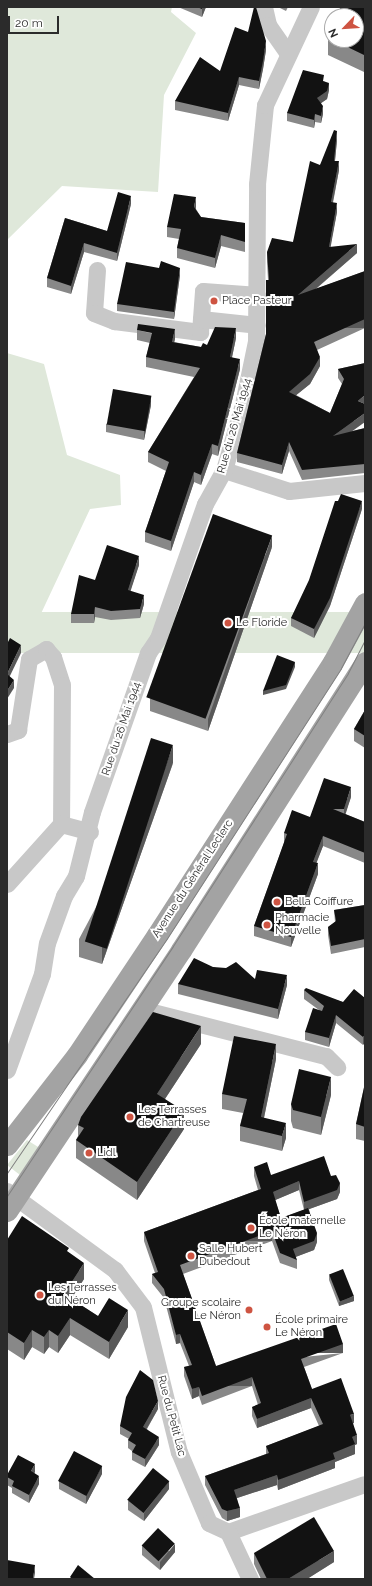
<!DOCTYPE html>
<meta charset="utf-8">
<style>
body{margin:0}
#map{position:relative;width:372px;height:1586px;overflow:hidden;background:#fff;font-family:Raleway,sans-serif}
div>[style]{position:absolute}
.green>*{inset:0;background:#dfe8da;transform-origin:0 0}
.minor>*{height:17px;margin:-8.5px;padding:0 8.5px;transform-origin:8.5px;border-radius:8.5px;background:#c8c8c8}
.major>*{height:21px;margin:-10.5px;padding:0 10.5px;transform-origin:10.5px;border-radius:10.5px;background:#a3a3a3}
.tram>*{height:1px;margin:-0.5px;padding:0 0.5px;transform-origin:0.5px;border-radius:0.5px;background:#808080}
.wall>*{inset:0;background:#888}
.shaded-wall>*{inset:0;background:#595959;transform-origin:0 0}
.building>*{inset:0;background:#121212;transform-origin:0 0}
.dots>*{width:11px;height:11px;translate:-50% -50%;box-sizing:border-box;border:2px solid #fff;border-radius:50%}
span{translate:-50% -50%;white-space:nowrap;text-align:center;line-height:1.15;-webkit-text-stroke:4px #fff;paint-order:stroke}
.poi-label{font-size:11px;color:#2b2b2b}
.left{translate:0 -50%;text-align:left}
.right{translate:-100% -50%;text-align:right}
.street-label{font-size:11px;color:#2b2b2b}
.frame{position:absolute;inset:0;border:8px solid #2b2b2b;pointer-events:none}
.north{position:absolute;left:324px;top:8px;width:40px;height:40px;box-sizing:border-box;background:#fff;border:1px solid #aaa;border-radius:50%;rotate:245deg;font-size:11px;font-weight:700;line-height:16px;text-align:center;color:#2b2b2b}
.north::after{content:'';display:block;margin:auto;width:14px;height:18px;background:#ce5442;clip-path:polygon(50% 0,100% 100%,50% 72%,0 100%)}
.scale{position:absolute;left:8px;top:16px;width:51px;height:18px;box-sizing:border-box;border:2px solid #2b2b2b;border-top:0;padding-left:5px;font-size:12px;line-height:14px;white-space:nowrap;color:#2b2b2b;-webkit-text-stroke:3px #fff;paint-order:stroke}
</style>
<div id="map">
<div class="green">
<div style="clip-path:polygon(7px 7px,172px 7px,171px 12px,196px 33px,164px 95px,158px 192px,62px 186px,7px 240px)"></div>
<div style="clip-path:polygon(7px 353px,44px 364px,67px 455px,120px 475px,121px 505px,90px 509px,38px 620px,7px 636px)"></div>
<div style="left:365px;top:612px;width:41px;height:615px;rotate:90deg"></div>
<div style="clip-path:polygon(27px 1140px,43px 1150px,24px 1178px,7px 1165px)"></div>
</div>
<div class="minor">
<div style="left:264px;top:7px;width:18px;rotate:77deg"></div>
<div style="left:268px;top:25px;width:33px;rotate:55deg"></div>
<div style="left:97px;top:270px;width:43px;rotate:94deg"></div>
<div style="left:94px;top:313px;width:22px;rotate:22deg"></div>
<div style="left:114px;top:321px;width:87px;rotate:7.3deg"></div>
<div style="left:200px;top:332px;width:41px;rotate:-85.8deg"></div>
<div style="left:203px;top:291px;width:54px;rotate:4.2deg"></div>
<div style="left:201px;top:319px;width:56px;rotate:6.1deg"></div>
<div style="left:224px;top:470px;width:68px;rotate:17.9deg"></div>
<div style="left:289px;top:491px;width:76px;rotate:-6deg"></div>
<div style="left:7px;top:734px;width:12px;rotate:-20deg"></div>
<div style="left:18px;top:730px;width:72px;rotate:-81.2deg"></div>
<div style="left:29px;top:659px;width:20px;rotate:-30deg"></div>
<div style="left:46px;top:649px;width:11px;rotate:49deg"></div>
<div style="left:53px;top:657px;width:29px;rotate:72deg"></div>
<div style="left:62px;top:685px;width:139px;rotate:90.4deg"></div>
<div style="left:7px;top:884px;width:81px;rotate:-48deg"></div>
<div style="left:61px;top:824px;width:30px;rotate:15deg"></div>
<div style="left:141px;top:1009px;width:191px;rotate:14.3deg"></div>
<div style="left:326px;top:1056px;width:16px;rotate:45deg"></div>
<div style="left:7px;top:1070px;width:102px;rotate:-70deg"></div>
<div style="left:42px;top:974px;width:31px;rotate:-81deg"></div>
<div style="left:47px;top:943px;width:50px;rotate:-70.1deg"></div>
<div style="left:64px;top:896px;width:23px;rotate:-59deg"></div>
<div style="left:76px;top:876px;width:66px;rotate:-76deg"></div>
<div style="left:92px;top:812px;width:169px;rotate:-70.6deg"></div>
<div style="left:148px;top:653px;width:18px;rotate:-56deg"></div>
<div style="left:158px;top:638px;width:142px;rotate:-70.7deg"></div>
<div style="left:205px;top:504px;width:39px;rotate:-61deg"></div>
<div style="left:224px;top:470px;width:69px;rotate:-73.9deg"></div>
<div style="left:243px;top:404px;width:64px;rotate:-78.3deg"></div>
<div style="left:256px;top:341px;width:157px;rotate:-89.6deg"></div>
<div style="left:257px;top:184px;width:79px;rotate:-84.2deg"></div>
<div style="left:265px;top:105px;width:108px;rotate:-64.9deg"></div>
<div style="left:7px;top:1191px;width:134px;rotate:36.2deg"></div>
<div style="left:115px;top:1270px;width:46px;rotate:52.9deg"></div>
<div style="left:143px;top:1307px;width:149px;rotate:76.1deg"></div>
<div style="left:179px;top:1452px;width:77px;rotate:67.1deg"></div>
<div style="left:209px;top:1523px;width:21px;rotate:25deg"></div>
<div style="left:228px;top:1532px;width:144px;rotate:-19.4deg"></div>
<div style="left:228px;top:1532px;width:52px;rotate:64.9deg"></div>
</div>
<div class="major">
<div style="left:7px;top:1145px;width:114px;rotate:-52.1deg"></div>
<div style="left:77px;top:1055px;width:144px;rotate:-56.3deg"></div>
<div style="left:157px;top:935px;width:325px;rotate:-57.2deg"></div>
<div style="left:333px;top:662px;width:67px;rotate:-61.5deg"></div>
<div style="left:7px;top:1211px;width:314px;rotate:-56.3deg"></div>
<div style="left:181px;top:950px;width:342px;rotate:-57.4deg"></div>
</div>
<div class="tram">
<div style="left:7px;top:1173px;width:282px;rotate:-55.7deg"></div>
<div style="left:166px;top:940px;width:323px;rotate:-57.2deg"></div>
<div style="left:341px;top:668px;width:51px;rotate:-61.9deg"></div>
<div style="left:7px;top:1196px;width:300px;rotate:-56.4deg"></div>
<div style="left:173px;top:946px;width:324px;rotate:-57.3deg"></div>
<div style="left:348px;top:673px;width:37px;rotate:-63deg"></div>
</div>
<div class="wall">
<div style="clip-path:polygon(178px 7px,206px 7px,202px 17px)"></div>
<div style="clip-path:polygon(278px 7px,288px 7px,286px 11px)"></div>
<div style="clip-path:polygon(365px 7px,365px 71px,364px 72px,328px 55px,328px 37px,332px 25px,332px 40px,356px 40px,356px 16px,336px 16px,336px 15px)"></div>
<div style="clip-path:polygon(266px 50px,263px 69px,259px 89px,239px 85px,228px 121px,175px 110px,175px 101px,220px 71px)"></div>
<div style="clip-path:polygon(324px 81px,329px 90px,327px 99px,321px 103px,323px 114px,321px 123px,315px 122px,314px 128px,287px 121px,287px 113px)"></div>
<div style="clip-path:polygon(337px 140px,335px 161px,339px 170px,333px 203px,337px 212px,330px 247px,357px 253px,316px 289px,365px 271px,365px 328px,317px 350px,320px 366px,310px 384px,296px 395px,330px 413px,342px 384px,338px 378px,338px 369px,365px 363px,352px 431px,365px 428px,365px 473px,302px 480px,289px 451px,282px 474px,237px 462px,237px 453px,266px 334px,268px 280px,267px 262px,267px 252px,293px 242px,320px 165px)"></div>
<div style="clip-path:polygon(131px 204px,117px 261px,84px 252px,71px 294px,47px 287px,47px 278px,65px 218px,107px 231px)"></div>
<div style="clip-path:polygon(196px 207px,196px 209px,201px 217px,245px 223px,245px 252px,221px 246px,215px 268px,177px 258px,177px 248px,179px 239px,167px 237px,167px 227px)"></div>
<div style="clip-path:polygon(180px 275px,174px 319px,117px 311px,117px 304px)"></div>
<div style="clip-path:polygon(137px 330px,175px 339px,174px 342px,201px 347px,236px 338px,232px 357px,240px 369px,218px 456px,212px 454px,201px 485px,194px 482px,171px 551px,145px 542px,145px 532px,166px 471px,148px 462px,148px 452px,194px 377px,146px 367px,146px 357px,150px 343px,137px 340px)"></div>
<div style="clip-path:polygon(151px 405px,144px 440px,106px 432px,106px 424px)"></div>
<div style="clip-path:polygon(362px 509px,330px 606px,314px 638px,291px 626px,291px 618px)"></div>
<div style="clip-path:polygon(272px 547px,208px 731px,150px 711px,150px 699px)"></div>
<div style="clip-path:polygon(139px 565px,130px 591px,144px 604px,140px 618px,111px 620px,95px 617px,94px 623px,71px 623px,71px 614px,95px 580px)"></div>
<div style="clip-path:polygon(365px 710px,365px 748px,354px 741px,354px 729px)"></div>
<div style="clip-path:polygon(173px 763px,102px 964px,79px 957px,79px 939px)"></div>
<div style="clip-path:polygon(351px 797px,345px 814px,365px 822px,365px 863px,323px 846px,316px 863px,318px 874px,291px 947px,254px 936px,254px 926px,284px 843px,284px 833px,310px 817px)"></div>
<div style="clip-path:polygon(365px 905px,365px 947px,331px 954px,328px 935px,328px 927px,335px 922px,334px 910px)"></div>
<div style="clip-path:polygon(213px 967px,255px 979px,287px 985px,278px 1019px,178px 994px,178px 984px)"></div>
<div style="clip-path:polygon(304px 990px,343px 1002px,365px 998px,363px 1045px,336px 1023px,329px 1047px,305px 1040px,305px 1032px,319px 1010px,304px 999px)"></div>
<div style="clip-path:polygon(201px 1044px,165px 1099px,184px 1129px,137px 1200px,76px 1158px,76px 1140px,78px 1136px,78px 1125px)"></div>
<div style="clip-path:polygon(276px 1059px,264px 1118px,286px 1138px,282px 1151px,240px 1141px,240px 1126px,243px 1113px,222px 1109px,222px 1094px)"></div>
<div style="clip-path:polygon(365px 1083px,365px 1141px,356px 1139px,356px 1124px)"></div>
<div style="clip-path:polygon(331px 1095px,321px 1135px,293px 1128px,291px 1121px,291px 1104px)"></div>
<div style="clip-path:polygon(evenodd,254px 1167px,271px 1175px,331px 1176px,340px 1192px,337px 1199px,309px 1209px,317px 1242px,314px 1250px,295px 1257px,297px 1260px,297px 1269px,280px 1263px,272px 1241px,183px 1274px,216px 1366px,343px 1353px,304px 1367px,312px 1389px,354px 1423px,353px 1423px,357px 1444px,355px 1445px,355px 1454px,335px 1462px,335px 1468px,278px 1490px,277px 1485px,237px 1498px,240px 1517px,227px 1521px,222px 1518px,205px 1485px,205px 1476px,266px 1454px,266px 1446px,319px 1426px,311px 1408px,257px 1428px,252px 1416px,252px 1407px,258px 1405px,252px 1386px,202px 1405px,199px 1396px,192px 1399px,184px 1376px,184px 1367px,189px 1366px,180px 1343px,176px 1344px,164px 1298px,152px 1283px,152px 1274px,155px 1273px,144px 1241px,144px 1232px,258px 1190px,254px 1176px,254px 1167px,299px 1190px,304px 1210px,281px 1218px,275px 1200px,299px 1190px)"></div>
<div style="clip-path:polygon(7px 1240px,69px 1253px,84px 1279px,71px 1299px,98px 1316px,128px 1327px,109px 1359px,70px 1335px,58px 1353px,49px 1347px,44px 1354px,32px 1347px,24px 1360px,7px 1349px)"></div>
<div style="clip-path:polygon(329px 1275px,354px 1301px,339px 1306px,329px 1280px)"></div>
<div style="clip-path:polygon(158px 1409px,147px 1429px,159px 1445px,145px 1467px,132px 1460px,132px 1451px,128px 1448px,128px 1440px,129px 1439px,120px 1434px,120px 1426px)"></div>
<div style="clip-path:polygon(35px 1472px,34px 1473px,39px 1484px,29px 1503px,12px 1493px,12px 1488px,7px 1485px,7px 1475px)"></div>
<div style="clip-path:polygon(102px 1474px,86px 1504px,59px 1489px,59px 1481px)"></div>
<div style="clip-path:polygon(169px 1489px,144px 1521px,128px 1510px,128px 1501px)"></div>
<div style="clip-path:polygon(142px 1546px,175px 1552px,160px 1570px,142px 1555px)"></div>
<div style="clip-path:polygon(254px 1553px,334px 1562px,307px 1579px,261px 1579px,254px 1564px)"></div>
</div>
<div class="shaded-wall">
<div style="clip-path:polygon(202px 7px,206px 7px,202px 17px)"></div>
<div style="clip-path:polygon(266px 41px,266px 50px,263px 69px,259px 89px,259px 81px)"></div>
<div style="left:365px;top:54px;width:17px;height:1px;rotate:90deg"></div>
<div style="clip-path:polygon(239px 77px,239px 85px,228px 121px,228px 113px)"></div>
<div style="clip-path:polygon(329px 83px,329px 90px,327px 99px,317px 106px,317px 98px)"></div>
<div style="clip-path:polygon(323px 106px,323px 114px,321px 123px,321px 116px)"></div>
<div style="clip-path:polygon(315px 114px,315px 122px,314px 128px,314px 120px)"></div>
<div style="clip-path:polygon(337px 131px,337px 140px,334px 170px,334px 161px)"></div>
<div style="clip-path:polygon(339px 161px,339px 170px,331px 211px,331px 202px)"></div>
<div style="clip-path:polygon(131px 196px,131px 204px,117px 261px,117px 253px)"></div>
<div style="clip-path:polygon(196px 197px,196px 207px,194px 217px,194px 207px)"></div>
<div style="clip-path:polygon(337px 203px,337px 212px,329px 256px,329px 247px)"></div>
<div style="clip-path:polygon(221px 235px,221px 246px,215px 268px,215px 258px)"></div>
<div style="clip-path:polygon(84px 243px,84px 252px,71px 294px,71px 286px)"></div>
<div style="clip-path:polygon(357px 244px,357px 253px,298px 304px,298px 295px)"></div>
<div style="clip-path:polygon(180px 268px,180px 275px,174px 319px,174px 312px)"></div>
<div style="left:365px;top:319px;width:9px;height:56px;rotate:90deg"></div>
<div style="clip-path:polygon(236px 328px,236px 338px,230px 367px,230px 357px)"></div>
<div style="clip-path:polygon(175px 329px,175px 339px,172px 352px,172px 342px)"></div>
<div style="clip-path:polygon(320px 357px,320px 366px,310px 384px,289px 401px,289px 392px)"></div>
<div style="clip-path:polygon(240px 359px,240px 369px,218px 456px,218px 446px)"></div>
<div style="clip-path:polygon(365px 395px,365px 404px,358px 401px)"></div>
<div style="clip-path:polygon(151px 396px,151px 405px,144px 440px,144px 431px)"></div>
<div style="clip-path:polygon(365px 413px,365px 422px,333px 445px,333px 436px)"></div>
<div style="clip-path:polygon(289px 442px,289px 451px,282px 474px,282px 465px)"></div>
<div style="clip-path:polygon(212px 444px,212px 454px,201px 485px,201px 475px)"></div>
<div style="clip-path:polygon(194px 472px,194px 482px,171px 551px,171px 541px)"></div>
<div style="clip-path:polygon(362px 501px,362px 509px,330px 606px,314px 638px,314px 629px)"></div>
<div style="clip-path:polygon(272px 536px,272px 547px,208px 731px,208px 719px)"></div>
<div style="clip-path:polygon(139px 556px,139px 565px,128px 599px,128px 590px)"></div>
<div style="clip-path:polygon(144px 595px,144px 604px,140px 618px,140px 609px)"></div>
<div style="clip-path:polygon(95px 607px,95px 617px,94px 623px,94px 614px)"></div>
<div style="clip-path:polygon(21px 645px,21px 653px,7px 682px,7px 674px)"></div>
<div style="clip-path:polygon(295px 662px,295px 667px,286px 689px,263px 695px,263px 691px)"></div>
<div style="clip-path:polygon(14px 680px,14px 688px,7px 699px,7px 691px)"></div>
<div style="clip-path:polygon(173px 745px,173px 763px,102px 964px,102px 947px)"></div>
<div style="clip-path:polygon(351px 787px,351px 797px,344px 819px,344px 809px)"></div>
<div style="clip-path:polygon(323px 836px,323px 846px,313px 872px,313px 862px)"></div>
<div style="clip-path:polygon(318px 863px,318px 874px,291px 947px,291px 937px)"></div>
<div style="clip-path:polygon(287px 975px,287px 985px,278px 1019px,278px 1009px)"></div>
<div style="clip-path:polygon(336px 1015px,336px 1023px,329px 1047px,329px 1038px)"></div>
<div style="clip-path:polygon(201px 1026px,201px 1044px,157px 1111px,157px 1094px)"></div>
<div style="clip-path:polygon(365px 1035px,365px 1043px,363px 1045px,363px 1037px)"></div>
<div style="clip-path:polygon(276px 1044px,276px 1059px,261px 1132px,261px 1117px)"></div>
<div style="clip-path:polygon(331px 1077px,331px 1095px,321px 1135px,321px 1117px)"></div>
<div style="clip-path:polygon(184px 1111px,184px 1129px,137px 1200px,137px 1182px)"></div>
<div style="clip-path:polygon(286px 1123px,286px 1138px,282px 1151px,282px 1136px)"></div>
<div style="clip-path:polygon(299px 1181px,299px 1190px,273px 1201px,273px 1192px)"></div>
<div style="clip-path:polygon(340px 1183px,340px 1192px,337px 1199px,304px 1211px,304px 1202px)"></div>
<div style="left:272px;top:1231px;width:10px;height:98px;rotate:90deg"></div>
<div style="clip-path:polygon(317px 1233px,317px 1242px,314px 1250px,293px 1258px,293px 1249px)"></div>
<div style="clip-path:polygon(84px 1263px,84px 1279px,64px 1310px,64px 1294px)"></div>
<div style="clip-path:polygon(354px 1296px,354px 1301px,339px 1306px,339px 1302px)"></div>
<div style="clip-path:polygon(128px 1310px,128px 1327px,109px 1359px,109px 1342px)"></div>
<div style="clip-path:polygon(70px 1318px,70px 1335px,58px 1353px,58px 1336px)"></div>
<div style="clip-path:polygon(32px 1330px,32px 1347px,24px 1360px,24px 1343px)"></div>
<div style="clip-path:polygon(49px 1330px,49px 1347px,44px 1354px,44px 1337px)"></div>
<div style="clip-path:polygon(180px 1334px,180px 1343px,176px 1344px,176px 1335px)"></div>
<div style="left:343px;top:1344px;width:9px;height:45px;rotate:90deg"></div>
<div style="left:252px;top:1377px;width:9px;height:53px;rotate:90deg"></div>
<div style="clip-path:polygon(199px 1387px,199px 1396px,192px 1399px,192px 1389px)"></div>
<div style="clip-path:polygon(311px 1398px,311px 1408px,257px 1428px,257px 1419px)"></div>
<div style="clip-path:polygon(158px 1401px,158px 1409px,143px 1435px,143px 1427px)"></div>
<div style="clip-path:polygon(354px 1414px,354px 1423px,350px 1425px,350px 1415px)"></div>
<div style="clip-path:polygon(357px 1435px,357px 1444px,355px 1445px,355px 1454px,335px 1462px,335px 1468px,278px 1490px,278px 1480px,333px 1453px,352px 1437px)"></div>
<div style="clip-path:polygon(159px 1437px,159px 1445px,145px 1467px,145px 1459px)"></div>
<div style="clip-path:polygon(35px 1464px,35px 1472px,31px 1479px,31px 1471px)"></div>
<div style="clip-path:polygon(102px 1466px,102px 1474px,86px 1504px,86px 1495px)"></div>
<div style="clip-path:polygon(277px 1475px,277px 1485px,234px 1499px,234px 1490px)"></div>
<div style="clip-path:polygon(39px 1476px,39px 1484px,29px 1503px,29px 1495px)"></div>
<div style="clip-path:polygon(169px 1481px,169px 1489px,144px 1521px,144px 1513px)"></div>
<div style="clip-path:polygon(240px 1508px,240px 1517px,227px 1521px,227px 1511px)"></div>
<div style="clip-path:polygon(175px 1544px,175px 1552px,160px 1570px,160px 1562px)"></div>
<div style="clip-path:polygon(334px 1551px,334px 1562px,307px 1579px,288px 1579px)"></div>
<div style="clip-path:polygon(35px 1565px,35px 1573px,34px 1579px,33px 1579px)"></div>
</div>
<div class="building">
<div style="clip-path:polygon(197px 7px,202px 7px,202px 9px)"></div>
<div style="clip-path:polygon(254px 7px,256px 7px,266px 41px,263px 61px,259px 81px,239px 77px,228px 113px,175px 101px,200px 57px,220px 71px,235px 27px,248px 32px)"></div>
<div style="clip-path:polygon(341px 7px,365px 7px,365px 54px,364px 55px,333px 40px,356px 40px,356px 16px,338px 16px,336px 15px)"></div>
<div style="clip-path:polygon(332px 25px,332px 39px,328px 37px)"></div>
<div style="clip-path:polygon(303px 70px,324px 75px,323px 81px,329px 83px,327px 91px,317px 98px,323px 106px,321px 116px,315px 114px,314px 120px,287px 113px)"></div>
<div style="clip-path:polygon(334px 130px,337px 131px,334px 161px,339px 161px,331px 202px,337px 203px,329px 247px,357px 244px,298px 295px,365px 271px,365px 319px,314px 342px,320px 357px,310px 374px,289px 392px,330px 413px,344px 379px,338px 369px,365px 363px,365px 395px,358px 401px,365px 404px,365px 413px,333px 436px,365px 428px,365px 464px,302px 470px,289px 442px,282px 465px,237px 453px,266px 334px,266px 280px,269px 280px,267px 252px,272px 238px,293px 242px,310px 161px,320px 165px)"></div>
<div style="clip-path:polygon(118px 192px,131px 196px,117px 253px,84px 243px,71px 286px,47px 278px,65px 218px,107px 231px)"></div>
<div style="clip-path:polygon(174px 194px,196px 197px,194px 207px,201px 217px,245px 223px,245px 242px,221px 235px,215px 258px,177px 248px,181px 229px,167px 227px)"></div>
<div style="clip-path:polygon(161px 261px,180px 268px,174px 312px,117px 304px,126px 262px,159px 268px)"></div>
<div style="clip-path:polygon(138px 324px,175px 329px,172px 342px,201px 347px,203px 343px,207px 345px,215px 327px,236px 328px,230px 357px,240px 359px,218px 446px,212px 444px,201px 475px,194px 472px,171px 541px,145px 532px,169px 462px,148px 452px,200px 368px,146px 357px,152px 333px,137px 330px)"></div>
<div style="left:113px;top:389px;width:39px;height:36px;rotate:10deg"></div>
<div style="clip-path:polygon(341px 494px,362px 501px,330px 598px,314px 629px,291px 618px,309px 580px,335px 501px,338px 501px)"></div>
<div style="left:213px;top:514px;width:63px;height:195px;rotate:20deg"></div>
<div style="clip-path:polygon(107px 545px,139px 556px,128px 590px,144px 595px,140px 609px,111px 611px,95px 607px,94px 614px,71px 614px,79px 575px,95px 580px)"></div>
<div style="clip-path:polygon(10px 638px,21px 645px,7px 674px,14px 680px,7px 691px,7px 644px)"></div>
<div style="clip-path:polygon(277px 655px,295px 662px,286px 685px,263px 691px)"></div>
<div style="clip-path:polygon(365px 710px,365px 736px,354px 729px)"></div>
<div style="left:151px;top:738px;width:23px;height:214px;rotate:18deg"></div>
<div style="clip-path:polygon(324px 778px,351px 787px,344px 809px,333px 809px,365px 822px,365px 853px,323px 836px,313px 862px,318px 863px,291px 937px,254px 926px,287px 834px,284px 833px,292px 810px,310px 817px)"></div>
<div style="clip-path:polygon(365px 905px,365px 939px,331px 946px,328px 927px,336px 921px,334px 910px)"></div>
<div style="clip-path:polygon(194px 958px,213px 967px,226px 968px,236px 962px,255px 979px,257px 970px,287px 975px,278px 1009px,178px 984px)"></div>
<div style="clip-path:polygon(306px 988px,343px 1002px,354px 989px,365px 998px,365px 1035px,363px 1037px,336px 1015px,329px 1038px,305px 1032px,313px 1008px,322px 1011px,324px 1006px,304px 990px)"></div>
<div style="clip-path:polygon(153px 1012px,201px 1026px,157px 1094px,184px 1111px,137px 1182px,76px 1140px,84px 1128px,78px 1125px,81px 1117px)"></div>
<div style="clip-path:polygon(234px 1036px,276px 1044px,261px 1117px,286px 1123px,282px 1136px,240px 1126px,247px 1099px,222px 1094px)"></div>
<div style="clip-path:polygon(299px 1069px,331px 1077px,321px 1117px,293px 1110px,291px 1104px)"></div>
<div style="clip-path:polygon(365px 1083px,365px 1127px,356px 1124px)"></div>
<div style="clip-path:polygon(324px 1156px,331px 1176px,336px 1175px,340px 1183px,337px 1190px,304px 1202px,299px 1181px,273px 1192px,281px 1218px,308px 1208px,317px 1233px,314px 1241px,293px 1249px,297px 1260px,280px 1253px,272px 1231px,180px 1265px,216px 1366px,336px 1324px,343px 1344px,301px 1359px,312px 1389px,341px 1378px,354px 1414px,350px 1415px,357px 1435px,352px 1437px,355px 1444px,333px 1453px,335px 1459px,278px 1480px,277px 1475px,234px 1490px,240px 1508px,227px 1511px,222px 1509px,205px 1476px,269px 1453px,266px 1446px,323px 1424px,311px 1398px,257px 1419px,252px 1407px,261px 1403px,252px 1377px,202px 1396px,199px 1387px,192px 1389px,184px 1367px,192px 1365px,180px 1334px,176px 1335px,164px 1289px,152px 1274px,158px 1272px,144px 1232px,261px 1189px,254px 1167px,267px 1162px,271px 1175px)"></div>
<div style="clip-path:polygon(22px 1216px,69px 1248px,67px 1251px,84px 1263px,64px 1294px,98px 1316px,109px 1298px,128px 1310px,109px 1342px,70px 1318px,58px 1336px,49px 1330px,44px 1337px,32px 1330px,24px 1343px,7px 1332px,7px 1240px)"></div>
<div style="left:343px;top:1269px;width:29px;height:15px;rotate:68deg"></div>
<div style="clip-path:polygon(140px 1370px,153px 1380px,158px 1401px,143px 1427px,159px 1437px,145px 1459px,132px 1452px,136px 1445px,128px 1440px,132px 1433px,120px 1426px,126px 1397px)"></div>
<div style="left:74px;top:1451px;width:32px;height:34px;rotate:28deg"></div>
<div style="clip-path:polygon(18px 1455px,35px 1464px,31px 1471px,39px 1476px,29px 1495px,12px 1486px,14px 1481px,7px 1477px,7px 1475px)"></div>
<div style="left:153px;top:1468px;width:21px;height:41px;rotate:39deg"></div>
<div style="clip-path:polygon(314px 1517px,334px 1551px,288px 1579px,267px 1579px,254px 1553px)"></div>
<div style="left:158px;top:1528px;width:23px;height:24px;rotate:43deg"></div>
<div style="clip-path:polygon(7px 1560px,35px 1565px,33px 1579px,7px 1579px)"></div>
<div style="clip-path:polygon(78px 1565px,95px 1579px,72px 1579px,70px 1577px)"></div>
</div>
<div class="dots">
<div style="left:214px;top:301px;background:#ce5442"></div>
<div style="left:228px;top:623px;background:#ce5442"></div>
<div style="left:277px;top:902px;background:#ce5442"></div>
<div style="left:267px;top:925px;background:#ce5442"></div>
<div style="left:130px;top:1117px;background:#ce5442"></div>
<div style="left:89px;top:1153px;background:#ce5442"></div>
<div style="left:251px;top:1228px;background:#ce5442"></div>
<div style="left:191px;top:1256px;background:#ce5442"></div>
<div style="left:40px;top:1295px;background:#ce5442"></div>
<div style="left:249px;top:1310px;background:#ce5442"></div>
<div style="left:267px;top:1327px;background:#ce5442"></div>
</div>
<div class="poi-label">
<span class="left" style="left:222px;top:301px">Place Pasteur</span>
<span class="left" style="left:236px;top:623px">Le Floride</span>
<span class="left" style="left:285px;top:902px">Bella Coiffure</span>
<span class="left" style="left:275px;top:925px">Pharmacie<br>Nouvelle</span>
<span class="left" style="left:138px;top:1117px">Les Terrasses<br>de Chartreuse</span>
<span class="left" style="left:97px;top:1153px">Lidl</span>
<span class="left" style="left:259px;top:1228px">École maternelle<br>Le Néron</span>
<span class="left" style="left:199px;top:1256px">Salle Hubert<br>Dubedout</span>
<span class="left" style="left:48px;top:1295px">Les Terrasses<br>du Néron</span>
<span class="right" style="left:241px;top:1310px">Groupe scolaire<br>Le Néron</span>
<span class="left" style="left:275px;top:1327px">École primaire<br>Le Néron</span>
</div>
<div class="street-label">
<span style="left:235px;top:426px;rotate:-74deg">Rue du 26 Mai 1944</span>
<span style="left:122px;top:729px;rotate:-71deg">Rue du 26 Mai 1944</span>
<span style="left:193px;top:879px;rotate:-57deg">Avenue du Général Leclerc</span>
<span style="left:171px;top:1416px;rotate:75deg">Rue du Petit Lac</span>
</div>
<div class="frame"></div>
<div class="north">N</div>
<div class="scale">20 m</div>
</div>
